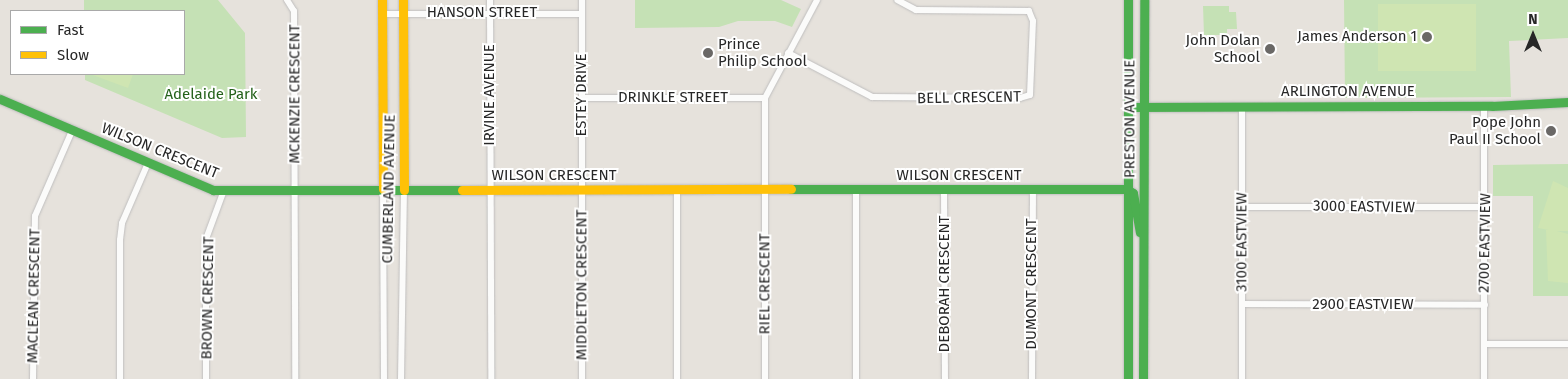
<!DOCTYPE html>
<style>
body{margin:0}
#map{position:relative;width:1568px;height:379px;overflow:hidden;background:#e6e2dc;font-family:"Fira Sans",sans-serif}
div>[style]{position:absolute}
.green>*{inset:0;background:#c5e1b5}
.pitch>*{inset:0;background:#cfe5b2;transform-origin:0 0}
.roads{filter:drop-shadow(0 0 1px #bfbebe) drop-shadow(0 0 1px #bfbebe)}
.street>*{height:6px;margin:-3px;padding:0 3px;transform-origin:3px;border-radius:3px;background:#fbfbfa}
.fast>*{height:9px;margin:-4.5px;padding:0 4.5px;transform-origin:4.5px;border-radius:4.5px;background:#4caf50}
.slow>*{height:9px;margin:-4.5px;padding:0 4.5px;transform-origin:4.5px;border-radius:4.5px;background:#ffc107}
.dots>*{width:14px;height:14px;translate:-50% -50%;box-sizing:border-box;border:2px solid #fff;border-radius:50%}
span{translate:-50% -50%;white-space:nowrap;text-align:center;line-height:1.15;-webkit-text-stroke:4px #fff;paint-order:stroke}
.street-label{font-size:15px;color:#272727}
.poi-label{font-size:15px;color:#272727}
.right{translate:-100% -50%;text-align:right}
.left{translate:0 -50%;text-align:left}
.park-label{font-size:15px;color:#24611a}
.legend{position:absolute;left:10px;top:10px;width:175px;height:65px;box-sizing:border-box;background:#fff;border:1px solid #a9a9a9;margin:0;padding:6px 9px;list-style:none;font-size:15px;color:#272727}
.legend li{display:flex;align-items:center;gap:10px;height:25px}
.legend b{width:25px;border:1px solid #a9a9a9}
.north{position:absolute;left:1508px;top:10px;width:50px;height:50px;-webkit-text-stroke:4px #fff;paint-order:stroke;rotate:0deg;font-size:14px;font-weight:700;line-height:20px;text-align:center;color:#272727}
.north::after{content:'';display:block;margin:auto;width:18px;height:22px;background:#272727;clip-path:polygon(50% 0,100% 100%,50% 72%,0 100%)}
</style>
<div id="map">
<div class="green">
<div style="clip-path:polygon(84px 0,218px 0,245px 33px,246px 137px,222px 138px,85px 80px,85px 74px,184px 74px,184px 11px,84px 11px)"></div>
<div style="clip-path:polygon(635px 0,781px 0,801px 9px,792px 27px,775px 21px,738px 21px,719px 27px,635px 28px)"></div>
<div style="clip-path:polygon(1344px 0,1568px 0,1568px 38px,1509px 41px,1511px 97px,1345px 98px)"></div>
<div style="clip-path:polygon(1203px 6px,1229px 6px,1229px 12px,1236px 12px,1237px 29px,1227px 29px,1227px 35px,1204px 35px)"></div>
<div style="clip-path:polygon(1568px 164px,1568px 296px,1533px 296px,1533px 196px,1493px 196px,1493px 165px)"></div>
</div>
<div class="pitch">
<div style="left:1378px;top:4px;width:98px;height:67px"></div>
<div style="clip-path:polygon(90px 74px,133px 74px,128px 88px)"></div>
<div style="clip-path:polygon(1553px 181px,1568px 188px,1568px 231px,1557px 231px,1568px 234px,1568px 283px,1548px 281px,1546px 230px,1549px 230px,1538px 228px)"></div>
</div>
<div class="roads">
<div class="street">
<div style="left:287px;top:0;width:13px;rotate:58deg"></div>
<div style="left:294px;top:11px;width:368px;rotate:89.8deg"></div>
<div style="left:490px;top:0;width:379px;rotate:89.8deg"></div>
<div style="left:582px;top:0;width:379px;rotate:90deg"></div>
<div style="left:382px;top:14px;width:199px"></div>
<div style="left:788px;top:53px;width:95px;rotate:27.6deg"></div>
<div style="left:872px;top:97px;width:148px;rotate:0.4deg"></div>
<div style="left:1020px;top:98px;width:10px;rotate:-17deg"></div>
<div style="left:1030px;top:95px;width:74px;rotate:-87.7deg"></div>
<div style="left:1033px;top:21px;width:11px;rotate:-112deg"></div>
<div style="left:1029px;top:11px;width:113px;rotate:-179.5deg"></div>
<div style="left:916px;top:10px;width:21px;rotate:-152deg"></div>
<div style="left:582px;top:98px;width:183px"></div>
<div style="left:1242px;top:106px;width:273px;rotate:90deg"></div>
<div style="left:383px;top:189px;width:190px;rotate:89.7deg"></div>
<div style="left:856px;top:190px;width:189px;rotate:90deg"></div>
<div style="left:944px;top:190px;width:189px;rotate:89.7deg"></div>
<div style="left:1242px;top:207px;width:244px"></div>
<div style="left:1242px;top:304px;width:243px;rotate:0.2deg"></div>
<div style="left:1485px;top:344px;width:83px"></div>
<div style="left:33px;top:379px;width:163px;rotate:-89.3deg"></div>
<div style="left:35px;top:216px;width:93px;rotate:-66.5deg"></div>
<div style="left:120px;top:379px;width:139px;rotate:-90deg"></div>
<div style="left:120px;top:240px;width:17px;rotate:-83deg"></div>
<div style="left:122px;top:223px;width:65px;rotate:-66.6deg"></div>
<div style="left:206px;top:379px;width:140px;rotate:-90deg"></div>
<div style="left:206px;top:239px;width:52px;rotate:-69.8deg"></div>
<div style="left:401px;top:379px;width:189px;rotate:-89.1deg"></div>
<div style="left:677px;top:379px;width:189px;rotate:-90deg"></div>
<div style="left:765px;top:379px;width:281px;rotate:-90deg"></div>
<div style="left:765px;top:98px;width:111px;rotate:-62deg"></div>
<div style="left:1032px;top:379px;width:190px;rotate:-89.7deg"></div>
<div style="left:1484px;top:379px;width:273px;rotate:-90deg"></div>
</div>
<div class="fast">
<div style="left:1128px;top:0;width:379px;rotate:90deg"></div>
<div style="left:0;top:99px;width:232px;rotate:23.1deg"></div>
<div style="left:213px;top:190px;width:249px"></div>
<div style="left:1128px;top:107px;width:364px;rotate:-0.2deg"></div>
<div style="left:1492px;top:106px;width:76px;rotate:-3deg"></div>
<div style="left:791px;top:189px;width:336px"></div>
<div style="left:1127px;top:189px;width:7px;rotate:34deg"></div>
<div style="left:1133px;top:193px;width:40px;rotate:80deg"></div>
<div style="left:1143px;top:379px;width:379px;rotate:-89.8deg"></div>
</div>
<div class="slow">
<div style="left:382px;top:0;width:189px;rotate:89.7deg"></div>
<div style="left:403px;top:0;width:190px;rotate:89.7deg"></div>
<div style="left:462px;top:190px;width:329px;rotate:-0.2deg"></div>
</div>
</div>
<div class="dots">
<div style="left:1427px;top:37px;background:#6a6866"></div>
<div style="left:1270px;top:49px;background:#6a6866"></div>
<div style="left:708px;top:53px;background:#6a6866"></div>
<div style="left:1551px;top:131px;background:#6a6866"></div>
</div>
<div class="street-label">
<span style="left:482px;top:13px">HANSON STREET</span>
<span style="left:1348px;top:92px">ARLINGTON AVENUE</span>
<span style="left:295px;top:94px;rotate:-90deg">MCKENZIE CRESCENT</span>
<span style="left:490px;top:95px;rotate:-90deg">IRVINE AVENUE</span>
<span style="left:582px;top:95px;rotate:-90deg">ESTEY DRIVE</span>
<span style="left:673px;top:98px">DRINKLE STREET</span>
<span style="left:969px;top:98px;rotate:-1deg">BELL CRESCENT</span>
<span style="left:1130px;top:119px;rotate:-90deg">PRESTON AVENUE</span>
<span style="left:160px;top:151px;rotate:22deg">WILSON CRESCENT</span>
<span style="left:554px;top:176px">WILSON CRESCENT</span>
<span style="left:959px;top:176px">WILSON CRESCENT</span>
<span style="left:389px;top:189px;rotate:-89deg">CUMBERLAND AVENUE</span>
<span style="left:1364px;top:207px;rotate:1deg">3000 EASTVIEW</span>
<span style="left:1242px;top:242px;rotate:-90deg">3100 EASTVIEW</span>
<span style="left:1485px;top:243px;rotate:-89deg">2700 EASTVIEW</span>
<span style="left:765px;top:284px;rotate:-90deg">RIEL CRESCENT</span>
<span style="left:945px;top:284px;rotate:-90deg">DEBORAH CRESCENT</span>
<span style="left:1032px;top:284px;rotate:-90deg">DUMONT CRESCENT</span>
<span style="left:582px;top:285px;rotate:-90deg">MIDDLETON CRESCENT</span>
<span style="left:34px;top:296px;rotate:-89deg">MACLEAN CRESCENT</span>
<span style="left:208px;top:298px;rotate:-89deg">BROWN CRESCENT</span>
<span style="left:1363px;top:305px">2900 EASTVIEW</span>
</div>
<div class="poi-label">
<span class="right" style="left:1417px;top:37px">James Anderson 1</span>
<span class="right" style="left:1260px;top:49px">John Dolan<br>School</span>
<span class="left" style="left:718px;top:53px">Prince<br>Philip School</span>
<span class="right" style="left:1541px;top:131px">Pope John<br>Paul II School</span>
</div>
<div class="park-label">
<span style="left:211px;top:95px">Adelaide Park</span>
</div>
<ul class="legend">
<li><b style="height:6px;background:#4caf50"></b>Fast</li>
<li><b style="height:6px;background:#ffc107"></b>Slow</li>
</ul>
<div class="north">N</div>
</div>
